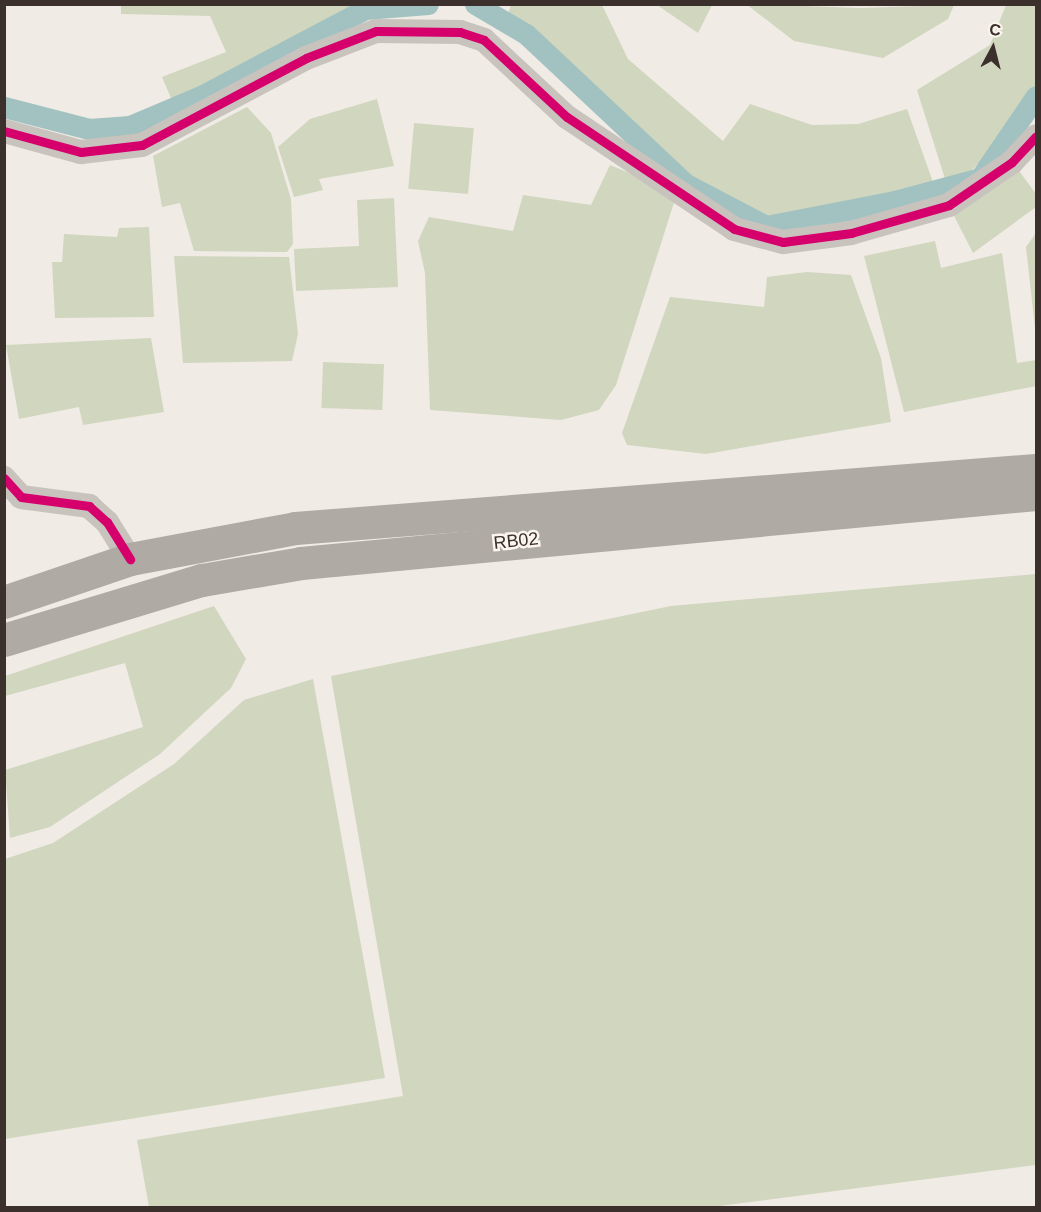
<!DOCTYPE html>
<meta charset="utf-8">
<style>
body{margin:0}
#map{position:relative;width:1041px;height:1212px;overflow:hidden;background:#f0ebe5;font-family:Helvetica,sans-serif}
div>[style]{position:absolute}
.green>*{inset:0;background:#d1d6bf;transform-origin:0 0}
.canal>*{height:21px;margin:-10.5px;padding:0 10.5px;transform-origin:10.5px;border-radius:10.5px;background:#a1c2c1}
.street>*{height:24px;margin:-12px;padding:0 12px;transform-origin:12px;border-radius:12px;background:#c9c3be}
.highway>*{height:33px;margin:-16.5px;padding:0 16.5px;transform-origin:16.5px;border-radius:16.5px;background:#afaaa4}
.cycleway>*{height:9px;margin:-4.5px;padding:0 4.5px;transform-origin:4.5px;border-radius:4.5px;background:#d6006c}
span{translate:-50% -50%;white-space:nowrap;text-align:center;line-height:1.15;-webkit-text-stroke:5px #fbf5ee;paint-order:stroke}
.street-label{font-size:18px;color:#3b302b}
.frame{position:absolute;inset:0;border:6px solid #3b302b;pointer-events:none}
.north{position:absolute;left:963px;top:18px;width:60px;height:60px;-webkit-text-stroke:4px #fbf5ee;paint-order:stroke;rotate:7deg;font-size:16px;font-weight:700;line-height:24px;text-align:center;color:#3b302b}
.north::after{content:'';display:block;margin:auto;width:21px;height:27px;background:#3b302b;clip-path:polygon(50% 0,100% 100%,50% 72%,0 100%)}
</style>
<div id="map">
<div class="green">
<div style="clip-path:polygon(358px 4px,361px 8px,174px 105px,162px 77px,226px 52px,210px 16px,121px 14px,121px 5px)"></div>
<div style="clip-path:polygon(746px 4px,860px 8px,954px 5px,948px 19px,883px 58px,794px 41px)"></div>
<div style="clip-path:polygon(511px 5px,602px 5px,628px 59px,723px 141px,750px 104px,812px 125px,858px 124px,907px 109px,934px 185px,895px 198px,764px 221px,691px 183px,507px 17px)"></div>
<div style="clip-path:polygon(657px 5px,712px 5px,698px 33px)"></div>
<div style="clip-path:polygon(1006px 5px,1036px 5px,1036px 90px,1009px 131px,968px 174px,946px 182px,917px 90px,990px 45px)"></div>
<div style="clip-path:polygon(377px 99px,394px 166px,319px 179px,323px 190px,294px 197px,278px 147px,310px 119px)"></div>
<div style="clip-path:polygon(247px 107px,271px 133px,291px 199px,293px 244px,287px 252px,194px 251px,180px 203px,162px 207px,153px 156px)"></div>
<div style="left:414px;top:123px;width:60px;height:66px;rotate:5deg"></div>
<div style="clip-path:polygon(610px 165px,677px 193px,616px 385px,599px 410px,561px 420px,430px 410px,425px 273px,418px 241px,429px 217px,513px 231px,523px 195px,591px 205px)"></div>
<div style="clip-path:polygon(1017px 168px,1036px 194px,1036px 207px,973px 253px,951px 210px)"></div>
<div style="clip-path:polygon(394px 198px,398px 287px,296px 291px,294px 249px,359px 246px,357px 200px)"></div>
<div style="clip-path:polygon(149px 227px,154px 317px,55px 318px,52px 262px,62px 262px,64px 234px,117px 237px,119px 228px)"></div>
<div style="clip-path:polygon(1036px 233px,1036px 337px,1026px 247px)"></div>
<div style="clip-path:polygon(935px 241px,941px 268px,1002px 253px,1017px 363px,1036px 360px,1036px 386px,904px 412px,864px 256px)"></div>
<div style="clip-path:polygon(174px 256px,289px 257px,298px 334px,292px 361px,183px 363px)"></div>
<div style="clip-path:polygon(807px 272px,851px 275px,881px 358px,891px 422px,706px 454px,627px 445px,622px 433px,670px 297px,764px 307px,767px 277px)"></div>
<div style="clip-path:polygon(151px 338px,164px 412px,83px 425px,79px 407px,19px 419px,6px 345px)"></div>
<div style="left:323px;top:362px;width:61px;height:46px;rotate:2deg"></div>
<div style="clip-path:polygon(1036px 574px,1036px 1165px,704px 1208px,149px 1207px,137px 1140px,403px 1096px,331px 676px,671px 606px)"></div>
<div style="clip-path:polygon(214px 606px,246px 659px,231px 688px,160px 754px,50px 827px,10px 838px,5px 770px,143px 727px,125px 663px,5px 696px,5px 676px)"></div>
<div style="clip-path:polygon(313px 679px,385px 1078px,5px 1139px,5px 859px,53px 843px,174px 764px,244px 700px)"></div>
</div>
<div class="canal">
<div style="left:475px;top:4px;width:59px;rotate:30.5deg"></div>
<div style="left:526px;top:34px;width:219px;rotate:43.2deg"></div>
<div style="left:686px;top:184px;width:90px;rotate:27.7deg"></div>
<div style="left:766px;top:226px;width:131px;rotate:-11deg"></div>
<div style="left:895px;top:201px;width:88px;rotate:-15.1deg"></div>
<div style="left:980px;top:178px;width:99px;rotate:-55.7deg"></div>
<div style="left:4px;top:107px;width:88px;rotate:14.5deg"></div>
<div style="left:89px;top:129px;width:41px;rotate:-4.2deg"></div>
<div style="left:130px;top:126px;width:77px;rotate:-22.9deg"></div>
<div style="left:201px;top:96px;width:186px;rotate:-27.9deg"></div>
<div style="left:365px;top:9px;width:63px;rotate:-4.5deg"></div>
</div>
<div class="street">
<div style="left:4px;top:131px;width:80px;rotate:15.3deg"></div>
<div style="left:81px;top:152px;width:61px;rotate:-6.5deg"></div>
<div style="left:142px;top:145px;width:186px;rotate:-27.9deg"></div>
<div style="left:306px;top:58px;width:75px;rotate:-21.1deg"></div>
<div style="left:376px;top:31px;width:84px;rotate:0.7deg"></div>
<div style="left:460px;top:32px;width:25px;rotate:18deg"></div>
<div style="left:484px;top:40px;width:113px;rotate:42.9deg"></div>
<div style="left:567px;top:117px;width:201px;rotate:33.8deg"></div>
<div style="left:734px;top:229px;width:51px;rotate:14.9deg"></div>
<div style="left:783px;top:242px;width:69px;rotate:-7.5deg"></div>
<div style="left:851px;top:233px;width:102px;rotate:-15.9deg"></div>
<div style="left:949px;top:205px;width:76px;rotate:-34.3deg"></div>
<div style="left:1012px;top:162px;width:35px;rotate:-47deg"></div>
<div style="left:4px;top:478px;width:25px;rotate:48deg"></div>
<div style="left:21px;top:497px;width:69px;rotate:7.5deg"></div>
<div style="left:89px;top:506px;width:24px;rotate:42deg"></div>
<div style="left:107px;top:522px;width:44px;rotate:58.1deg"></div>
</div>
<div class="highway">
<div style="left:4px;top:602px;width:133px;rotate:-18.8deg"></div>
<div style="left:130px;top:559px;width:168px;rotate:-10.6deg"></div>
<div style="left:295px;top:528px;width:743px;rotate:-4.48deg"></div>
<div style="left:4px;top:640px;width:207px;rotate:-16.9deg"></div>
<div style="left:202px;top:580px;width:100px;rotate:-9.7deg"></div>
<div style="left:301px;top:563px;width:738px;rotate:-5.36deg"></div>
</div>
<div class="cycleway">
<div style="left:4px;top:131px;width:80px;rotate:15.3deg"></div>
<div style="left:81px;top:152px;width:61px;rotate:-6.5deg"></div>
<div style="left:142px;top:145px;width:186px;rotate:-27.9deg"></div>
<div style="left:306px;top:58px;width:75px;rotate:-21.1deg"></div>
<div style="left:376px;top:31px;width:84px;rotate:0.7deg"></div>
<div style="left:460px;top:32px;width:25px;rotate:18deg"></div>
<div style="left:484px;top:40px;width:113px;rotate:42.9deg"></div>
<div style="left:567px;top:117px;width:201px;rotate:33.8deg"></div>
<div style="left:734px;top:229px;width:51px;rotate:14.9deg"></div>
<div style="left:783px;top:242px;width:69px;rotate:-7.5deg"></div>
<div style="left:851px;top:233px;width:102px;rotate:-15.9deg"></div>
<div style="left:949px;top:205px;width:76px;rotate:-34.3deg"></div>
<div style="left:1012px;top:162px;width:35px;rotate:-47deg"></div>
<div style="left:4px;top:478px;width:25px;rotate:48deg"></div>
<div style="left:21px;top:497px;width:69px;rotate:7.5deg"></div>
<div style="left:89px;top:506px;width:24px;rotate:42deg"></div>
<div style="left:107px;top:522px;width:44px;rotate:58.1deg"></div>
</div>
<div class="street-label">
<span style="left:516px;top:541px;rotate:-6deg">RB02</span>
</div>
<div class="frame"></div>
<div class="north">С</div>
</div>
